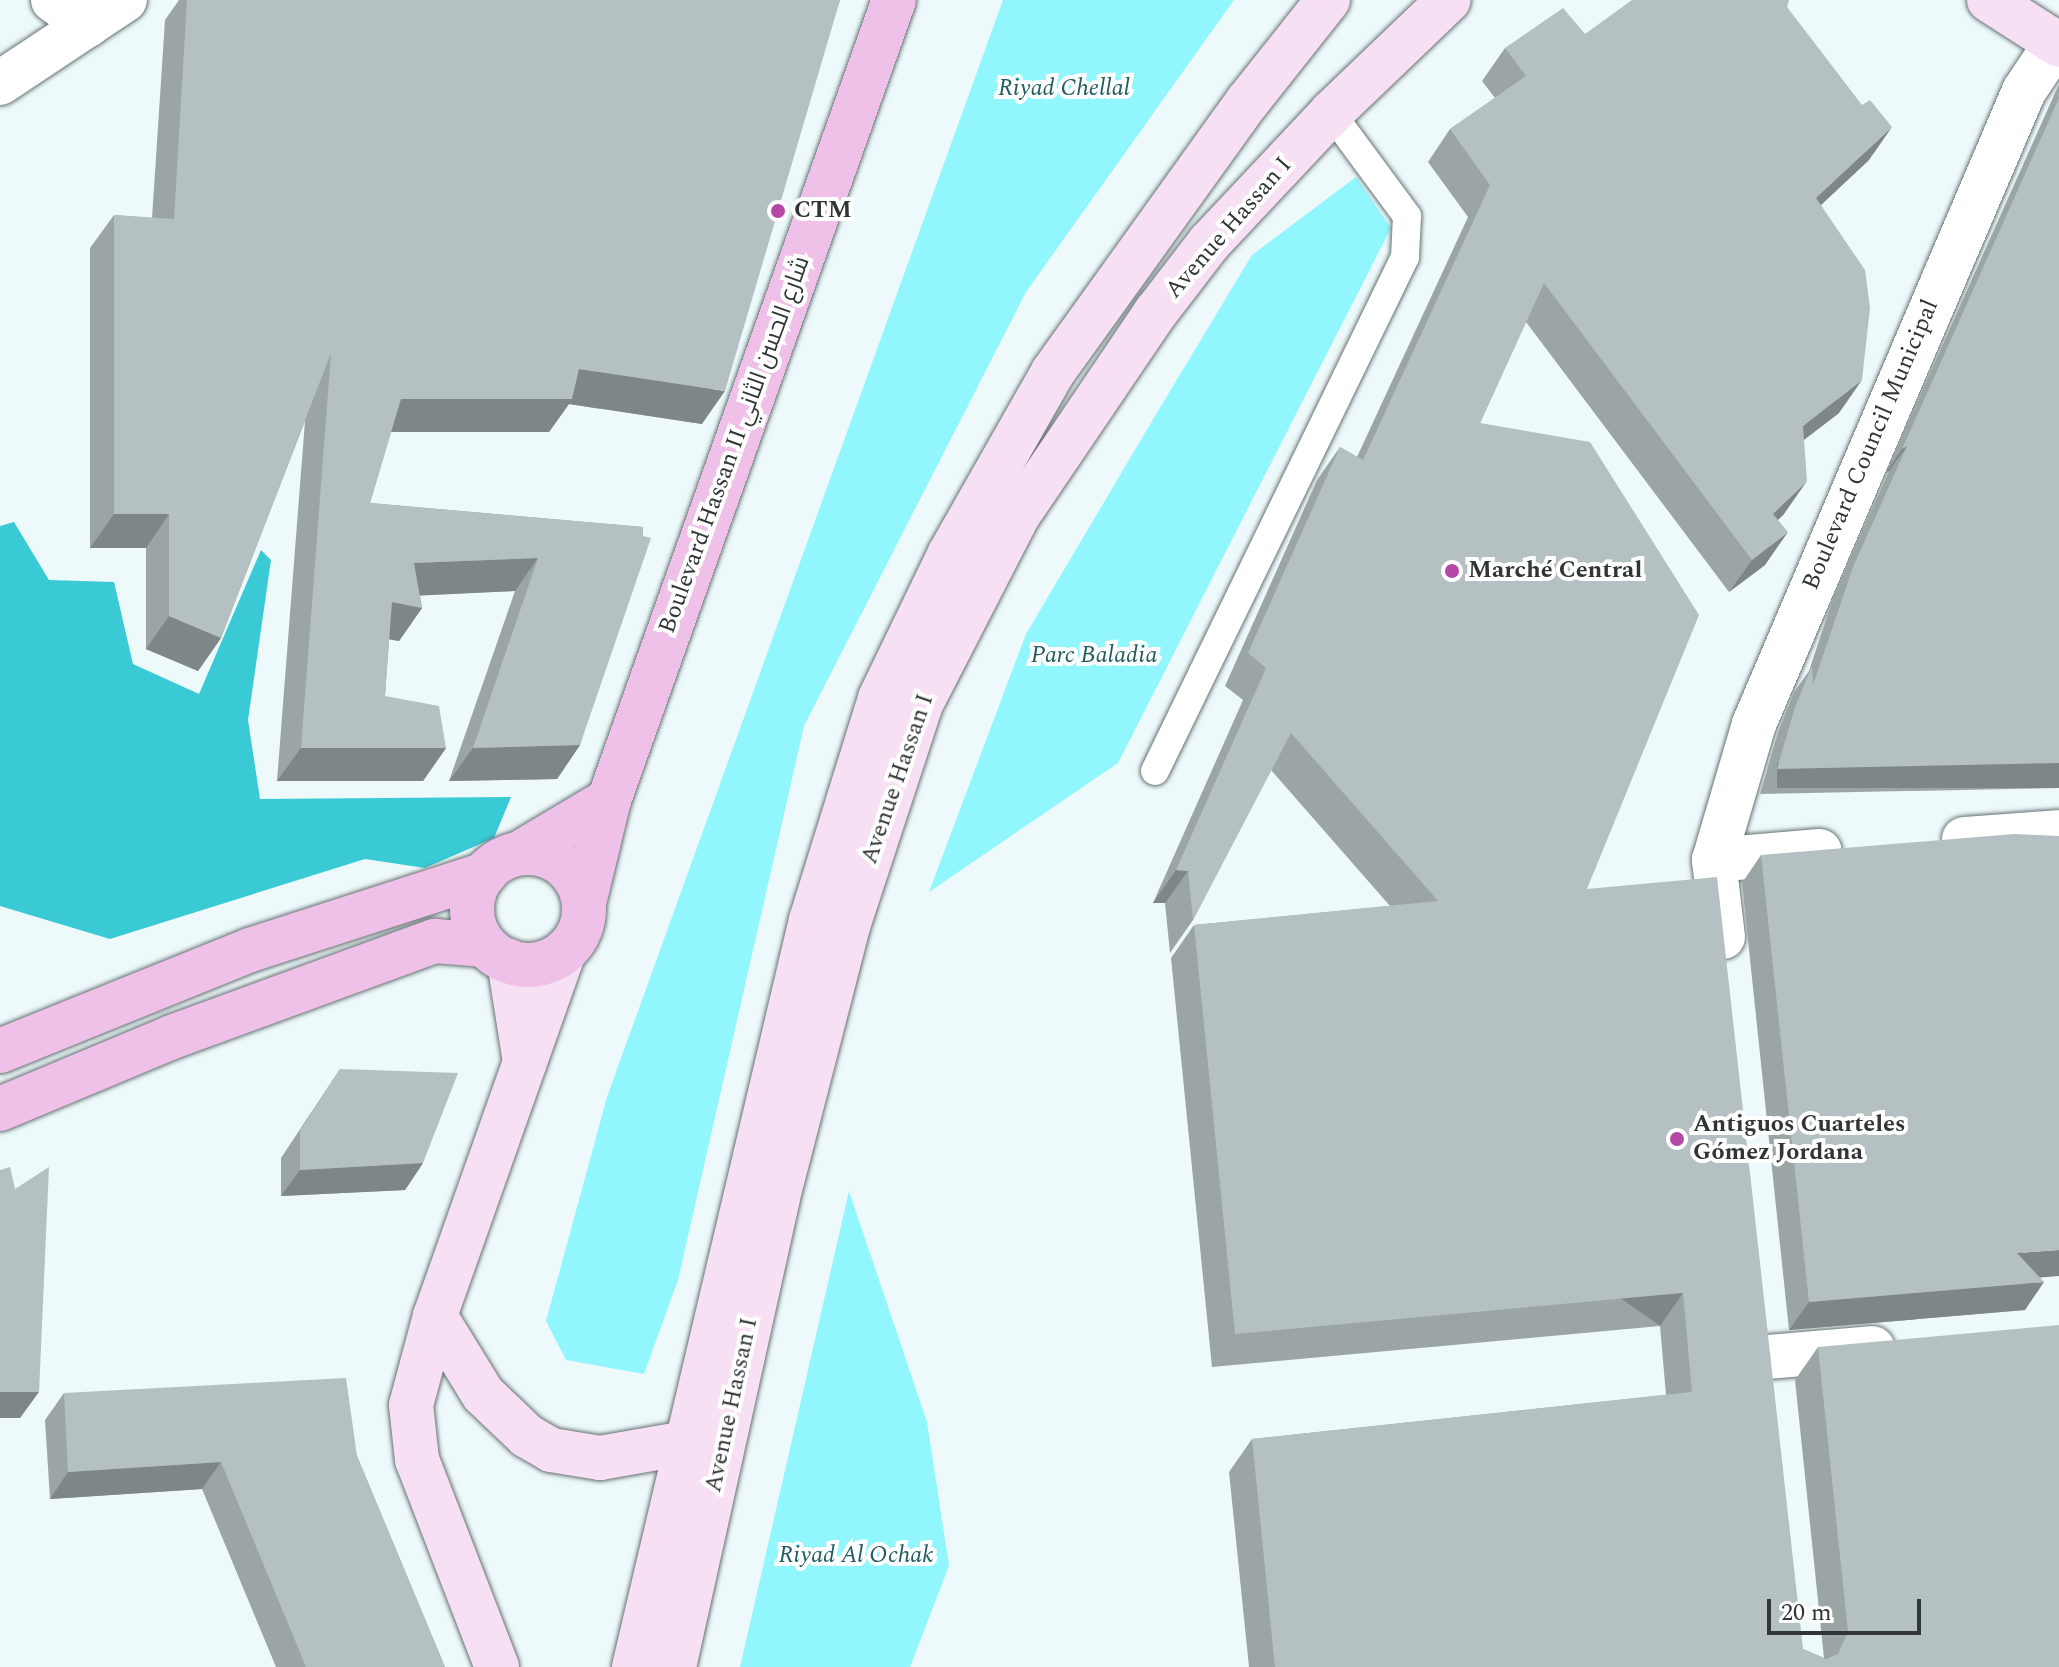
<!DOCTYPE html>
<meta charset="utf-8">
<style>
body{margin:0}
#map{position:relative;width:2059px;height:1667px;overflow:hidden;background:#edf9fa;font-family:Spectral,Cairo,serif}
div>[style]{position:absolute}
.green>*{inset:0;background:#92f6ff}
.forest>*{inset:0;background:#39cad6}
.roads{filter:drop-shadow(0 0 2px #677273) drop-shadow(0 0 2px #677273)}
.service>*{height:28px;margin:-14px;padding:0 14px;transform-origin:14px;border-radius:14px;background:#fff}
.minor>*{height:44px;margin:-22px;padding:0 22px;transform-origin:22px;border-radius:22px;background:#fff}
.secondary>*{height:44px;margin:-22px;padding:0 22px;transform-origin:22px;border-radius:22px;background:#f8e0f4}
.primary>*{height:44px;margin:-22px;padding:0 22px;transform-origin:22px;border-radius:22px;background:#f0c1e8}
.primary>.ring{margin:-22px;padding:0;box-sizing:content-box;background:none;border:44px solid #f0c1e8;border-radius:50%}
.wall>*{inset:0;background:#9ba5a6}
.shaded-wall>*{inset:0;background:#7e8687;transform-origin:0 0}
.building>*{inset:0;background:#b4c0c1}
.dots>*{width:22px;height:22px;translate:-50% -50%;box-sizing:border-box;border:4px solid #fff;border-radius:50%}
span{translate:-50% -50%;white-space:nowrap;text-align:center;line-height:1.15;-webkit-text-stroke:8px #fff;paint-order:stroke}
.park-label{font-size:24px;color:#225b60;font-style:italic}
.poi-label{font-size:24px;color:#303535;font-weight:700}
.left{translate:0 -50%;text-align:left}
.street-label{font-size:24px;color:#303535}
.scale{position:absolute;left:1767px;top:1599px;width:154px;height:36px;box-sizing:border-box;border:4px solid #303535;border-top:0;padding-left:10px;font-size:24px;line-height:28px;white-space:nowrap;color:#303535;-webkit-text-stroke:6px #fff;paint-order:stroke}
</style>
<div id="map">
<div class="green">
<div style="clip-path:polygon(1003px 0,1234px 0,1026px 292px,804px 726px,678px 1280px,644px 1374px,566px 1360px,546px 1321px,607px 1097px)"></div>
<div style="clip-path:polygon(1356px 177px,1391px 228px,1118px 763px,929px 892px,1026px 634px,1158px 411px,1252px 255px)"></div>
<div style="clip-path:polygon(849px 1191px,927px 1422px,949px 1566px,910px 1667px,740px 1667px)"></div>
</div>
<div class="forest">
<div style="clip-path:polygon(14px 522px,49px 580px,114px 582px,133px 664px,199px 694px,261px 550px,271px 560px,248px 720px,260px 799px,511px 797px,494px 838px,425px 868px,365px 859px,110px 939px,0 906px,0 526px)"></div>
</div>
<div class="roads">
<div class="service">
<div style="left:1155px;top:771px;width:572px;rotate:-64.06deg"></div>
<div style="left:1405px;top:257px;width:41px;rotate:-87.2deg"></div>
<div style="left:1407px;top:216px;width:128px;rotate:-126.4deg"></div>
</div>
<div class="minor">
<div style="left:53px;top:0;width:43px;rotate:35.5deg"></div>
<div style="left:0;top:83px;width:150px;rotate:-33.6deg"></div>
<div style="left:1964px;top:839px;width:95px;rotate:-4.2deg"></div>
<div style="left:1714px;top:860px;width:106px;rotate:-4.9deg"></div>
<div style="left:1723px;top:937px;width:78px;rotate:-96.7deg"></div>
<div style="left:1714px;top:860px;width:142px;rotate:-73.6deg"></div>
<div style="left:1754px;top:724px;width:688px;rotate:-66.9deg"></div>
<div style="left:2024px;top:91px;width:58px;rotate:-56.3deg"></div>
<div style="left:1768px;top:1357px;width:105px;rotate:-4.9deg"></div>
</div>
<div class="secondary">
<div style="left:1989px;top:0;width:83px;rotate:32.7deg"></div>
<div style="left:509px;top:961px;width:102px;rotate:81deg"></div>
<div style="left:435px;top:1316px;width:92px;rotate:58.4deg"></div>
<div style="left:483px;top:1394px;width:61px;rotate:43.7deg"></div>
<div style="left:527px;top:1436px;width:28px;rotate:30deg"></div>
<div style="left:551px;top:1450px;width:50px;rotate:9.3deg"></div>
<div style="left:600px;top:1458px;width:86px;rotate:-10deg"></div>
<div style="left:497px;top:1667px;width:222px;rotate:-111.1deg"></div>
<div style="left:417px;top:1460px;width:55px;rotate:-96.2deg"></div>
<div style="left:411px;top:1405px;width:92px;rotate:-74.9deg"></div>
<div style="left:435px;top:1316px;width:386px;rotate:-70.5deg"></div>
<div style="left:634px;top:1667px;width:768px;rotate:-76.67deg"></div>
<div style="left:811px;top:920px;width:232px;rotate:-72.7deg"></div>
<div style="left:880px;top:698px;width:159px;rotate:-64.2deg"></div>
<div style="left:949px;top:555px;width:210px;rotate:-60.4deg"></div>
<div style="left:1053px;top:372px;width:334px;rotate:-54.3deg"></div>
<div style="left:1248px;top:101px;width:129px;rotate:-51.6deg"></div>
<div style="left:674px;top:1667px;width:481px;rotate:-77.5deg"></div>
<div style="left:778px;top:1197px;width:283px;rotate:-75.5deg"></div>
<div style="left:849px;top:923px;width:231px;rotate:-71.8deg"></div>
<div style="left:921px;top:704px;width:210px;rotate:-62.8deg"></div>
<div style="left:1017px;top:517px;width:248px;rotate:-55.9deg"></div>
<div style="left:1156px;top:312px;width:87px;rotate:-52.5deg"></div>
<div style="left:1209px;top:243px;width:178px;rotate:-46.8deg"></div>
<div style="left:1331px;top:113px;width:163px;rotate:-43.8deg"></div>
</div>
<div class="primary">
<div style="left:520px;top:853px;width:104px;rotate:-30.8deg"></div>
<div class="ring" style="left:472px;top:853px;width:68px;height:68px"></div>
<div style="left:584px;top:903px;width:106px;rotate:-76.4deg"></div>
<div style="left:609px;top:800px;width:849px;rotate:-70.39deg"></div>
<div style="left:0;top:1051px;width:270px;rotate:-22deg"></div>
<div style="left:250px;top:950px;width:247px;rotate:-17.9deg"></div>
<div style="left:0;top:1109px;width:186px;rotate:-22.7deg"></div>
<div style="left:172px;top:1037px;width:280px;rotate:-20.1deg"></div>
<div style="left:435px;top:941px;width:50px;rotate:4.6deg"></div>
</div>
</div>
<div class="wall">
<div style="clip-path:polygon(179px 0,840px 0,702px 424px,569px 404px,549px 432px,391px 432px,370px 503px,643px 527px,580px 745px,557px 779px,449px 781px,515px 591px,420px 595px,422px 608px,399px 641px,389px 639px,385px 696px,446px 748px,423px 781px,277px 781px,305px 421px,221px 638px,198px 671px,146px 649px,146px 548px,90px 548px,90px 248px,114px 215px,152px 218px,165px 20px)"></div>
<div style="clip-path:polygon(1787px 7px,1869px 160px,1821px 205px,1839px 413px,1804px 440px,1784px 514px,1778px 520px,1765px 565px,1729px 592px,1526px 322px,1480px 423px,1587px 889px,1803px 1649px,1824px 1658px,1795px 1380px,1818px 1347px,2059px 1667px,1249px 1667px,1229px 1472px,1252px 1439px,1666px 1395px,1660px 1326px,1212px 1367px,1171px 958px,1194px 925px,1390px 906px,1271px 770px,1193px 920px,1170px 953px,1165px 903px,1153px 903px,1243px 700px,1225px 686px,1317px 480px,1340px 447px,1357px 457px,1468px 217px,1428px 162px,1450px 129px,1495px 98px,1482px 81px,1505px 48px,1585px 34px)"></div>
<div style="clip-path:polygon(2059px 84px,2059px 788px,1760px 794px,1778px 732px,1794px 692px,1809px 671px,1835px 592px,1889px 471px,1885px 474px)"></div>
<div style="clip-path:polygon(1761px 855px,2040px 1278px,2025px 1310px,1789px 1330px,1742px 883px)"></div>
<div style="clip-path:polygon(340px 1069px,423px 1163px,405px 1190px,281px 1196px,281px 1158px)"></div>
<div style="clip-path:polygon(64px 1393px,357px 1456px,445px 1667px,276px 1667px,202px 1489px,50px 1499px,45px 1420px)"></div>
</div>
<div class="shaded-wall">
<div style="clip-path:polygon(1892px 127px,1869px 160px,1793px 231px,1816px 198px)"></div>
<div style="clip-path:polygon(579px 369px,725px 391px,702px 424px,569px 404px,549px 432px,377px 432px,401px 399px)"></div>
<div style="clip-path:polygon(1862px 380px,1839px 413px,1780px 458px,1803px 426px)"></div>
<div style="clip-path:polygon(1907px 446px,1889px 471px,1885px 474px,1902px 449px)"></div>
<div style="clip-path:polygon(1807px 481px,1784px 514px,1750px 546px,1773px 514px)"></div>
<div style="clip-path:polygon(114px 514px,169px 514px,146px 548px,90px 548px)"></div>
<div style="clip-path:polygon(1788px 532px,1765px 565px,1729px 592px,1752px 560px)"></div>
<div style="clip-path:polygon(538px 558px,515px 591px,391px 597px,414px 563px)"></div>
<div style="clip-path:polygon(392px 602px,422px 608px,399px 641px,369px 636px)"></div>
<div style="clip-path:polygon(169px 616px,221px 638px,198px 671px,146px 649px)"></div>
<div style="clip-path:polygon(580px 745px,557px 779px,449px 781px,473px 748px)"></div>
<div style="clip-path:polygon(301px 748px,446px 748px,423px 781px,277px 781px)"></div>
<div style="left:2059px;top:763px;width:25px;height:282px;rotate:90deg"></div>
<div style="clip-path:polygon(1176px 870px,1188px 871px,1165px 903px,1153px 903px)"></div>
<div style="clip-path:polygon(423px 1163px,405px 1190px,281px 1196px,300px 1170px)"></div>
<div style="clip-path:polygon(2059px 1250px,2059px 1276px,1997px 1281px,2017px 1253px)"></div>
<div style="clip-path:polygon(2044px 1282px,2025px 1310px,1789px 1330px,1809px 1302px)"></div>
<div style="left:1683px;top:1293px;width:40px;height:450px;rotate:125deg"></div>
<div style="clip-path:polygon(0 1392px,39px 1392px,20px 1418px,0 1418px)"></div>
<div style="clip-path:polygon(221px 1462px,202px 1489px,50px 1499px,68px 1472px)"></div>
</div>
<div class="building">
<div style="clip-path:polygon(187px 0,840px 0,725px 391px,579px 369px,572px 399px,401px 399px,370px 503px,643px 527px,643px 536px,651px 538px,580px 745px,473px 748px,538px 558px,414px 563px,422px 608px,392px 602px,385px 696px,439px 706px,446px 748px,301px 748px,331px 353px,221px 638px,169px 616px,169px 514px,114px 514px,114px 215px,174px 219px)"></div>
<div style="clip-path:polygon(1632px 0,1789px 0,1787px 7px,1862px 105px,1870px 100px,1892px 127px,1816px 198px,1865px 270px,1870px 308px,1862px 380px,1803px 426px,1807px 481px,1773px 514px,1788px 532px,1752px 560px,1544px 283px,1480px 423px,1590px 442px,1699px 615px,1587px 889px,1717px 877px,1803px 1649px,1826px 1659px,1838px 1654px,1848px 1632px,1818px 1347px,2059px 1325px,2059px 1667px,1275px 1667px,1252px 1439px,1692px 1392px,1683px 1293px,1235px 1334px,1194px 925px,1438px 901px,1291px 733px,1193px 920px,1188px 871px,1176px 870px,1266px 668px,1248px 653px,1340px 447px,1363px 460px,1490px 185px,1450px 129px,1526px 76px,1505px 48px,1563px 8px,1585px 34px)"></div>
<div style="clip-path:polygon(2059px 98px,2059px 763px,1777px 769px,1795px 707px,1812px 666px,1813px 685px,1853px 567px,1907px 446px,1902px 449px)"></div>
<div style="clip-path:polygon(2014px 834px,2059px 836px,2059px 1250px,2017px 1253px,2044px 1282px,1809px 1302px,1761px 855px)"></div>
<div style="clip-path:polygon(340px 1069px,458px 1073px,423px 1163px,300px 1170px,300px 1131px)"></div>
<div style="clip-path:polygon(10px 1167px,15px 1189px,49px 1167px,39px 1392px,0 1392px,0 1170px)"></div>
<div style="clip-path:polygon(346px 1378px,357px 1456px,445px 1667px,306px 1667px,221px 1462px,68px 1472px,64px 1393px)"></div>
</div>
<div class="dots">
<div style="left:778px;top:211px;background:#b548a7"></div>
<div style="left:1452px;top:571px;background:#b548a7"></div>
<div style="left:1677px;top:1139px;background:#b548a7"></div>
</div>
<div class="park-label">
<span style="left:1064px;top:89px">Riyad Chellal</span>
<span style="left:1094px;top:656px">Parc Baladia</span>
<span style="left:856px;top:1556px">Riyad Al Ochak</span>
</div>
<div class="poi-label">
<span class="left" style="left:794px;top:211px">CTM</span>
<span class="left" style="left:1468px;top:571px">Marché Central</span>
<span class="left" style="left:1693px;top:1139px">Antiguos Cuarteles<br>Gómez Jordana</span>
</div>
<div class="street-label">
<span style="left:1229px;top:228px;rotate:-49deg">Avenue Hassan I</span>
<span style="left:735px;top:445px;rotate:-70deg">Boulevard Hassan II شارع الحسن الثاني</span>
<span style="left:1871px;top:445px;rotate:-67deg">Boulevard Council Municipal</span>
<span style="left:898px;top:779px;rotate:-71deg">Avenue Hassan I</span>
<span style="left:732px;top:1405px;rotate:-78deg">Avenue Hassan I</span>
</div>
<div class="scale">20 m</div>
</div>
